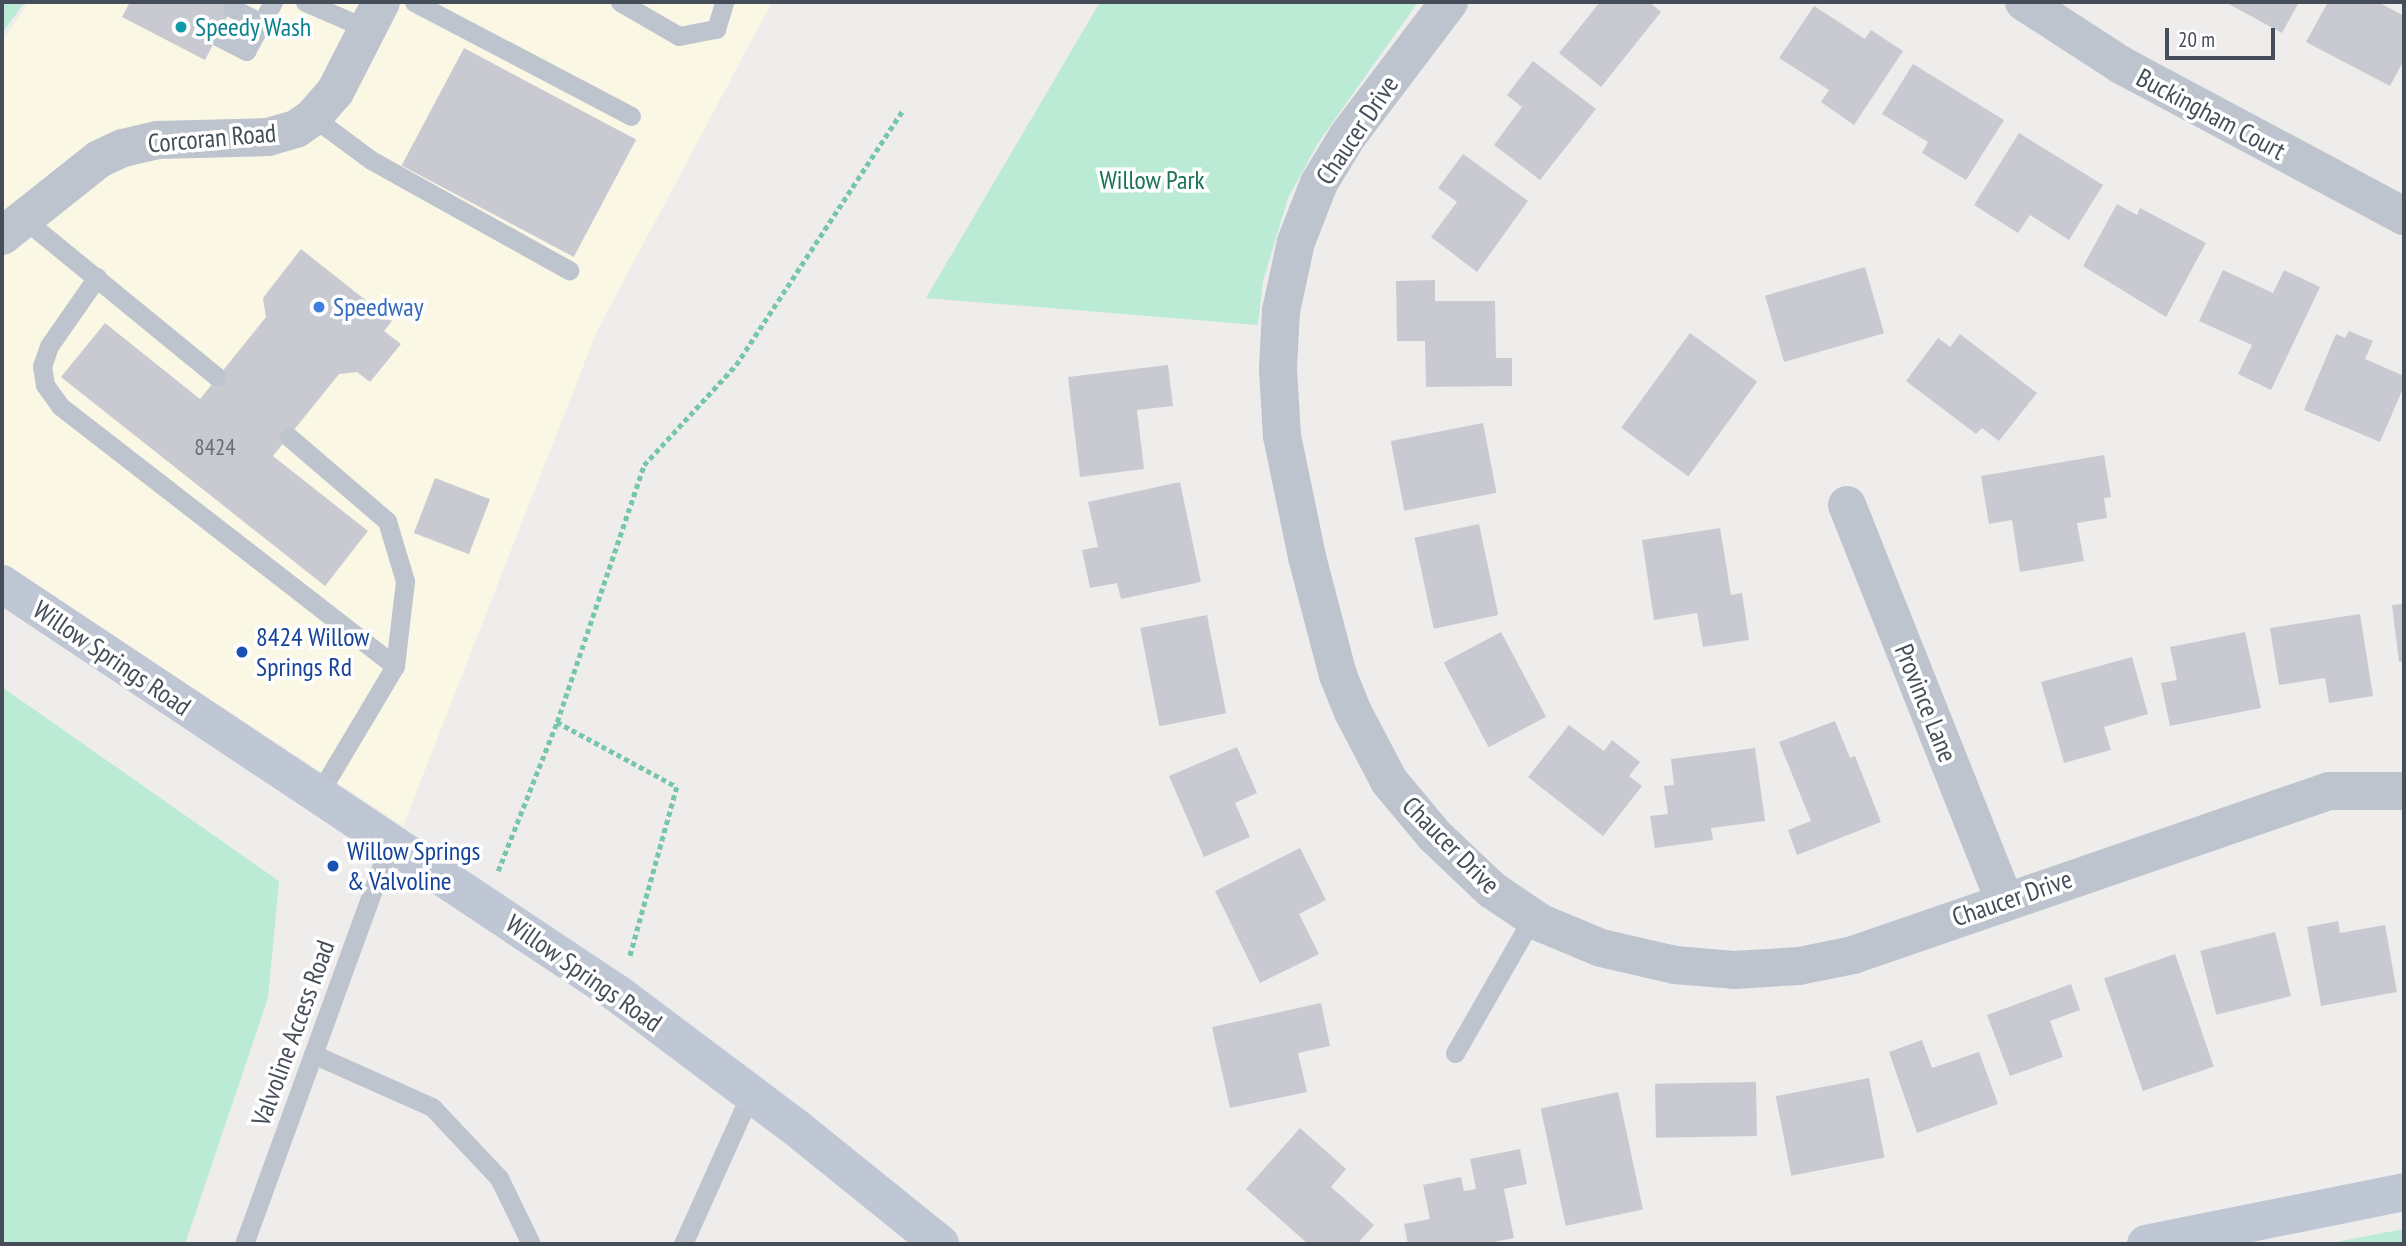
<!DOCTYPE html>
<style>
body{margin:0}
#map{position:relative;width:2406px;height:1246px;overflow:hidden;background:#efecec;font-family:"PT Sans Narrow",sans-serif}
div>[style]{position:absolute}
.commercial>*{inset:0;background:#faf7e5}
.green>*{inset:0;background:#bbebd4}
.building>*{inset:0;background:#c9cad1;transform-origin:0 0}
.path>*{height:4.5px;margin-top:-2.25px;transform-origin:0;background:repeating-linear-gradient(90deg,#76c7aa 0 5px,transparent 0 8.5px)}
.lane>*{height:19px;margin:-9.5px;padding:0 9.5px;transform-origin:9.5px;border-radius:9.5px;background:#bdc4ce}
.street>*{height:38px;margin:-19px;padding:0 19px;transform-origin:19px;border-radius:19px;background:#bdc4ce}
.secondary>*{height:38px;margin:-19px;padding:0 19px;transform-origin:19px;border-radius:19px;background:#bfc7d4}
.dots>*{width:19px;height:19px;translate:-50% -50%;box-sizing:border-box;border:4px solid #fff;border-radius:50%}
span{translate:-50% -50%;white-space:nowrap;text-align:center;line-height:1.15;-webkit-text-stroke:7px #fff;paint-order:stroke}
.number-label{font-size:23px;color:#666c76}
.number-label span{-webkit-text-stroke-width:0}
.culture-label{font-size:26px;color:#0d838f}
.left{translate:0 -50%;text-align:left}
.street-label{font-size:26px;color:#454d58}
.park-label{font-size:26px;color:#1b7554}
.shop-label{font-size:26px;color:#366cbe}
.transit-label{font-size:26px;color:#164399}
.frame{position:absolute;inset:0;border:4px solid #454d58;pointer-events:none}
.scale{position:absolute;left:2165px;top:28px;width:110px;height:32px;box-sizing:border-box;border:4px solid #454d58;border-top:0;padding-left:9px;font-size:21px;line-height:24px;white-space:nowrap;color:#454d58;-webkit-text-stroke:5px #fff;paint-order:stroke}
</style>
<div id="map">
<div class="commercial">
<div style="clip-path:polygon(29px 2px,772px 2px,597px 331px,403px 826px,2px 562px,2px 41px)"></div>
</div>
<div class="green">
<div style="clip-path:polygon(2px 2px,25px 2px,2px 33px)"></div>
<div style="clip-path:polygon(1100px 2px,1418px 2px,1318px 143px,1288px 198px,1263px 281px,1258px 325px,926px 298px)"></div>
<div style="clip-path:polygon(2px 687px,279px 881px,268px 998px,185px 1244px,2px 1244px)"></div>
<div style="clip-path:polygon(2404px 1229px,2404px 1244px,2325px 1244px)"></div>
</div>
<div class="building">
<div style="clip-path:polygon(130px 2px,235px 2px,205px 60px,122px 17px)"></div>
<div style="clip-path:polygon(1600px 2px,1649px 2px,1661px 12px,1601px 87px,1559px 53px)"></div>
<div style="clip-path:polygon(2225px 2px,2299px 2px,2282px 33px)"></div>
<div style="clip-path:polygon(2328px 2px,2378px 2px,2404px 16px,2404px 60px,2390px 86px,2306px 42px)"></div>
<div style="clip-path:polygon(1814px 6px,1865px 39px,1871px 30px,1903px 51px,1854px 125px,1821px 102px,1829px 90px,1779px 58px)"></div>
<div style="left:464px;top:48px;width:195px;height:133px;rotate:28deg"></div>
<div style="clip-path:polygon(1533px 61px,1596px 109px,1540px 180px,1494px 145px,1522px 107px,1507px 95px)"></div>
<div style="clip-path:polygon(1913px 64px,2004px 120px,1966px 180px,1922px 153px,1928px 142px,1882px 114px)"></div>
<div style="clip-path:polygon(2019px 133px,2103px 185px,2069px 240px,2030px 215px,2018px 233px,1974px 205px)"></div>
<div style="clip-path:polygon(1463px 154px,1528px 201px,1477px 272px,1431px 237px,1457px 202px,1438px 188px)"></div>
<div style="clip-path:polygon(2117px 204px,2137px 215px,2140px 208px,2206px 243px,2166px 317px,2083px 266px)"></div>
<div style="clip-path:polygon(301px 249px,392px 321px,384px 331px,401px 344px,370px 382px,357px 372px,339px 374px,273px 456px,368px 531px,325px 586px,61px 377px,105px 323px,200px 399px,266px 317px,263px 298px)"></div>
<div style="left:1865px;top:267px;width:69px;height:104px;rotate:74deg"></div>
<div style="clip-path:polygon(2223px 270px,2273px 293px,2284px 270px,2320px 287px,2271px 390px,2238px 374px,2252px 345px,2199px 321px)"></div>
<div style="clip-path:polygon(1435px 280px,1435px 301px,1495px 301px,1496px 358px,1512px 358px,1512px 386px,1426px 387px,1425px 341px,1397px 341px,1396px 281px)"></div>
<div style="clip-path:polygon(2349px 331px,2373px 341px,2365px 359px,2404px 376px,2404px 386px,2380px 442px,2304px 410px,2336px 334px,2345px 338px)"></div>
<div style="left:1690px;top:333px;width:83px;height:117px;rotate:36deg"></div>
<div style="clip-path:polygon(1960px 334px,2037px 393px,1999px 441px,1982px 428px,1976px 434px,1906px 381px,1938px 338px,1950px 347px)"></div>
<div style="clip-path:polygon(1168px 365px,1173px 406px,1137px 410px,1144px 469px,1080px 477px,1068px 377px)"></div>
<div style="left:1483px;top:423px;width:71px;height:94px;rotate:79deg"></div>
<div style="clip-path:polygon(2104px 455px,2111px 497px,2104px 498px,2107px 518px,2077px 523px,2084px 561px,2020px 572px,2012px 520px,1989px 524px,1981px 476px)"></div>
<div style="left:435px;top:478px;width:59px;height:59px;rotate:21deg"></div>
<div style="clip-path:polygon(1180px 482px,1201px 582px,1121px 599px,1117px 583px,1090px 588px,1082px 550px,1098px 547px,1088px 502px)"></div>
<div style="left:1479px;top:524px;width:93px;height:66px;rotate:78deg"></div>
<div style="clip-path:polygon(1720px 528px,1731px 595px,1742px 593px,1749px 640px,1703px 647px,1697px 613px,1654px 620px,1642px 540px)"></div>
<div style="clip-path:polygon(2404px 604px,2404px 661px,2399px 662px,2392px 605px)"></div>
<div style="clip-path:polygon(2360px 614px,2373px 696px,2329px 703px,2325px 678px,2279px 685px,2270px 628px)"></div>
<div style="left:1207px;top:615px;width:100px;height:68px;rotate:79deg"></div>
<div style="left:1501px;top:632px;width:96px;height:65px;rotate:62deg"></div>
<div style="clip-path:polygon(2245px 632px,2261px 708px,2170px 726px,2161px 683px,2177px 680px,2170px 647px)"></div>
<div style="clip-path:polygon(2132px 657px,2148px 714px,2104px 727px,2111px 750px,2064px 763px,2041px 682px)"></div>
<div style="clip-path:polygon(1835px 721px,1850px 758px,1855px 756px,1881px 822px,1797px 855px,1788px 830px,1811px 821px,1779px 742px)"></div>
<div style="clip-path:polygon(1569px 725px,1604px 751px,1612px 740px,1640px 762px,1629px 776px,1642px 786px,1603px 836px,1528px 777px)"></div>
<div style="clip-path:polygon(1237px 747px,1257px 793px,1235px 803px,1250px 837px,1204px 857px,1169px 776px)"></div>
<div style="clip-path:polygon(1755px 748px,1765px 821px,1711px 828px,1713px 840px,1655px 848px,1650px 816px,1668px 814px,1664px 786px,1674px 785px,1671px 759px)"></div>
<div style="clip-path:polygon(1300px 848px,1326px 900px,1299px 914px,1319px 954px,1260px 983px,1215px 891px)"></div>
<div style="clip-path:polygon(2338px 921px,2340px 933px,2385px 925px,2397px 992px,2321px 1006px,2307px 927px)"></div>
<div style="left:2275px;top:932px;width:66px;height:77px;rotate:76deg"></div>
<div style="left:2175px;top:954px;width:119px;height:75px;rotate:71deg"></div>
<div style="clip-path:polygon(2071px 984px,2080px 1010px,2050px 1021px,2063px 1057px,2010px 1076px,1987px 1015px)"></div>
<div style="clip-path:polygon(1321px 1003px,1330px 1046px,1298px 1053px,1307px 1092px,1230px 1108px,1212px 1027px)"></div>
<div style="clip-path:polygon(1922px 1040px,1932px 1068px,1979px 1052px,1998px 1104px,1917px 1133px,1889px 1052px)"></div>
<div style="left:1869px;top:1078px;width:81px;height:95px;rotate:79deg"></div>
<div style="left:1756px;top:1082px;width:54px;height:101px;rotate:89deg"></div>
<div style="left:1618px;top:1092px;width:120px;height:79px;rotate:78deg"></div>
<div style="clip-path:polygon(1300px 1128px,1346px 1169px,1331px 1187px,1374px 1225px,1357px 1244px,1308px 1244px,1246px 1189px)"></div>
<div style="clip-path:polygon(1520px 1149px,1527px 1184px,1504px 1189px,1514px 1238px,1483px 1244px,1408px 1244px,1404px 1224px,1430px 1219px,1423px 1185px,1461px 1177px,1464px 1191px,1476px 1189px,1470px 1159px)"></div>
</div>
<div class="path">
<div style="left:557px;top:722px;width:136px;rotate:28.4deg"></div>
<div style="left:677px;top:787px;width:176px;rotate:105.5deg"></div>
<div style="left:498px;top:871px;width:160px;rotate:-68.4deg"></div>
<div style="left:557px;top:722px;width:271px;rotate:-71.3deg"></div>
<div style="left:644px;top:465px;width:136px;rotate:-47.4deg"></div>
<div style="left:736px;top:365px;width:303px;rotate:-56.8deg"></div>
</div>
<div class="lane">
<div style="left:305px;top:2px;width:69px;rotate:23.2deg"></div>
<div style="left:414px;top:2px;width:245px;rotate:27.7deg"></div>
<div style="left:620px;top:2px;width:68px;rotate:30deg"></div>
<div style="left:679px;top:36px;width:38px;rotate:-11deg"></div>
<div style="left:716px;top:29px;width:28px;rotate:-73deg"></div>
<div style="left:232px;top:8px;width:33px;rotate:27deg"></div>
<div style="left:217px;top:36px;width:33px;rotate:27deg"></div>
<div style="left:246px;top:51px;width:56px;rotate:-61.1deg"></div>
<div style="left:313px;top:117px;width:72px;rotate:36.6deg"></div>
<div style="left:371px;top:160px;width:227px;rotate:29.1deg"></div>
<div style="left:24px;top:219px;width:249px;rotate:39.3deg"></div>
<div style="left:97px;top:277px;width:84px;rotate:124.8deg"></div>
<div style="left:49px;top:346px;width:21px;rotate:109deg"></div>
<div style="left:42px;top:366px;width:19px;rotate:81deg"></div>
<div style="left:45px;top:385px;width:26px;rotate:54deg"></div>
<div style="left:60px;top:406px;width:424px;rotate:37.8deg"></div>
<div style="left:289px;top:437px;width:129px;rotate:40.6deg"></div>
<div style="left:387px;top:521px;width:63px;rotate:73.3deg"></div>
<div style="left:405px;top:581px;width:86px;rotate:96.7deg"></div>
<div style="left:395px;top:666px;width:150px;rotate:120.8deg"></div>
<div style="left:1455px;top:1053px;width:157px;rotate:-60.2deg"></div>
<div style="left:313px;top:1054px;width:130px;rotate:24deg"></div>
<div style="left:432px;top:1107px;width:98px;rotate:46.7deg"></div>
<div style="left:499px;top:1178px;width:73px;rotate:64.1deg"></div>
<div style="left:244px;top:1244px;width:430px;rotate:-70deg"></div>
<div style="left:683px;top:1244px;width:163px;rotate:-65.8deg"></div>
</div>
<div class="street">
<div style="left:1449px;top:2px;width:169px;rotate:127.1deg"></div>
<div style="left:1347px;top:137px;width:54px;rotate:121.3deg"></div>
<div style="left:1319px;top:183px;width:63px;rotate:111.3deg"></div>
<div style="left:1296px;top:242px;width:71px;rotate:102.3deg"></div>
<div style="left:1281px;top:311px;width:58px;rotate:93deg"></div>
<div style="left:1278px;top:369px;width:67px;rotate:86.6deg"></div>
<div style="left:1282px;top:436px;width:124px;rotate:78.3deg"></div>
<div style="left:1307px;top:557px;width:122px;rotate:75.3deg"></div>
<div style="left:1338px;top:675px;width:40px;rotate:68deg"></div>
<div style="left:1353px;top:712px;width:78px;rotate:62.4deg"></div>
<div style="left:1389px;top:781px;width:72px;rotate:50.1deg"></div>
<div style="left:1435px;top:836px;width:79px;rotate:43.5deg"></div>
<div style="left:1492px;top:890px;width:59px;rotate:34deg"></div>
<div style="left:1541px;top:923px;width:65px;rotate:22.6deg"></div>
<div style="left:1601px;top:948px;width:76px;rotate:12.9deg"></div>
<div style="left:1675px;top:965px;width:59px;rotate:4.8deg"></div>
<div style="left:1734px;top:970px;width:65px;rotate:-3.5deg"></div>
<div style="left:1799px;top:966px;width:55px;rotate:-11.5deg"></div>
<div style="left:1853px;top:955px;width:503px;rotate:-19.01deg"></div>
<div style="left:2329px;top:791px;width:75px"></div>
<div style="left:2024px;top:2px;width:116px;rotate:33deg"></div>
<div style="left:2121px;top:65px;width:321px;rotate:28.1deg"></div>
<div style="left:2px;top:236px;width:124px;rotate:-38.4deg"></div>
<div style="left:99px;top:159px;width:26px;rotate:-25deg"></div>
<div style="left:123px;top:148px;width:35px;rotate:-13deg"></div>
<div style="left:157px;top:140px;width:111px;rotate:-1.5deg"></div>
<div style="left:268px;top:137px;width:29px;rotate:-16deg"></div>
<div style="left:296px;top:129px;width:21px;rotate:-35deg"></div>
<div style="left:313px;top:117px;width:33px;rotate:-49deg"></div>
<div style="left:335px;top:92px;width:101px;rotate:-62.9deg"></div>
<div style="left:1847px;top:505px;width:425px;rotate:68.3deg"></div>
</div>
<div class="secondary">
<div style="left:2px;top:584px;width:740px;rotate:33.65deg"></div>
<div style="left:618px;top:994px;width:220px;rotate:36.9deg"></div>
<div style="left:794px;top:1126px;width:188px;rotate:38.9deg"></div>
<div style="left:2146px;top:1244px;width:263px;rotate:-11.4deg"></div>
</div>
<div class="dots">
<div style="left:181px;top:27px;background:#0f9aa8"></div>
<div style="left:319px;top:307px;background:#3f7fe0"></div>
<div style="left:242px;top:652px;background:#1a4fb4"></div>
<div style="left:333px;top:866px;background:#1a4fb4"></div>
</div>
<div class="number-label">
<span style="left:215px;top:447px">8424</span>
</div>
<div class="culture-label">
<span class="left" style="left:195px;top:27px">Speedy Wash</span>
</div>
<div class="street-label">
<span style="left:2211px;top:114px;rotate:28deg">Buckingham Court</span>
<span style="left:1357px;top:130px;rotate:-56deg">Chaucer Drive</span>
<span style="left:212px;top:138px;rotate:-5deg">Corcoran Road</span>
<span style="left:112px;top:658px;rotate:34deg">Willow Springs Road</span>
<span style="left:1926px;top:703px;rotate:68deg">Province Lane</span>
<span style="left:1451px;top:845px;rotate:45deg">Chaucer Drive</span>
<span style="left:2012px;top:898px;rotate:-19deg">Chaucer Drive</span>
<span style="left:584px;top:973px;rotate:35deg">Willow Springs Road</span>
<span style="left:293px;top:1033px;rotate:-70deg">Valvoline Access Road</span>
</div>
<div class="park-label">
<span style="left:1152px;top:180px">Willow Park</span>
</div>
<div class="shop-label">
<span class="left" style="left:333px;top:307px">Speedway</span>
</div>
<div class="transit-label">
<span class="left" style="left:256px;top:652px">8424 Willow<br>Springs Rd</span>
<span class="left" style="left:347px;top:866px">Willow Springs<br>&amp; Valvoline</span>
</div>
<div class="frame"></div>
<div class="scale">20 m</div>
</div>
